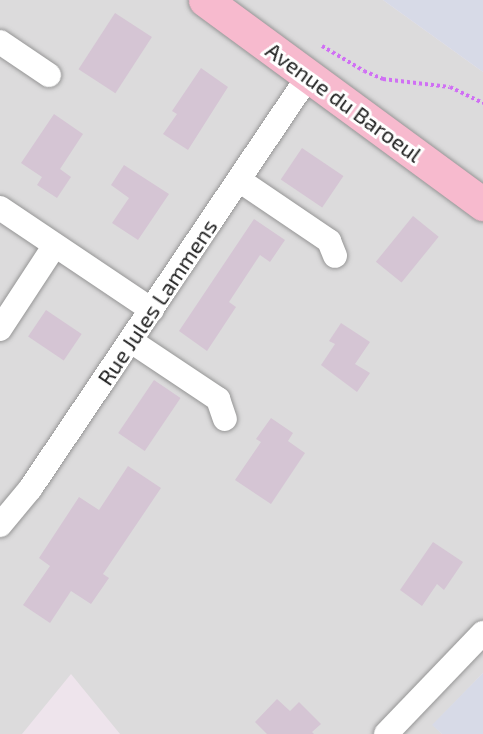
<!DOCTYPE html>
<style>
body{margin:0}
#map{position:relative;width:483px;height:734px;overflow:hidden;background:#eee4ec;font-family:"Exo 2",sans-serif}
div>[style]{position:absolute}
.residential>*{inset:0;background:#dcdbdc}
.industrial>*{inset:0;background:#d7dae7}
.building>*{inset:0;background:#d5c5d4;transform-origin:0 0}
.path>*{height:4px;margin-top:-2px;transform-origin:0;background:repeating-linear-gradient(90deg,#d070f4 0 3px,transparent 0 6px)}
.roads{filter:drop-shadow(0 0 2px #959595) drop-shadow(0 0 2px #959595)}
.street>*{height:24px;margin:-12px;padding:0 12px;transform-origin:12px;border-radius:12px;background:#fff}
.secondary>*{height:33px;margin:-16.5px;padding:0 16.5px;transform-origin:16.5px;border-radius:16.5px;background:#f7bace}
span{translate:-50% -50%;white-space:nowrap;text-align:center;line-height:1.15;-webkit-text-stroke:6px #fff;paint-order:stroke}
.street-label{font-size:22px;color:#1e1e1e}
</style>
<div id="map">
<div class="residential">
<div style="clip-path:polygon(0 0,383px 0,483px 72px,483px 673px,433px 725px,442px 734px,120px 734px,71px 674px,22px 734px,0 734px)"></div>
</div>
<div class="industrial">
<div style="clip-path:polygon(383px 0,483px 0,483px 72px)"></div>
<div style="clip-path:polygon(483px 673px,483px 734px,442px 734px,432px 725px)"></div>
</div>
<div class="building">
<div style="left:115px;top:13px;width:44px;height:67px;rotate:33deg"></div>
<div style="clip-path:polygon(201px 68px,228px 87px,188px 150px,163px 134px,177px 114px,172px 111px)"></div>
<div style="clip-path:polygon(54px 114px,83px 134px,60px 169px,71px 177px,57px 198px,37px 185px,42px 177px,21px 163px)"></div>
<div style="left:302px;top:148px;width:50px;height:38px;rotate:34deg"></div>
<div style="clip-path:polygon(124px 165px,169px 194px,138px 240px,112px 223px,129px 198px,111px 185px)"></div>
<div style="left:413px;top:216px;width:33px;height:59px;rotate:39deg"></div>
<div style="clip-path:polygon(254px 219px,285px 240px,270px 262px,260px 255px,229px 302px,236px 307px,207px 351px,179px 331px)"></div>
<div style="left:46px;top:310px;width:43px;height:32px;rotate:34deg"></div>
<div style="clip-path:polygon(341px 323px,370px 342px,355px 364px,370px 373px,357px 392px,321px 365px,335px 344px,329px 341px)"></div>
<div style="left:154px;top:380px;width:32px;height:64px;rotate:34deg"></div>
<div style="clip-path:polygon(271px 418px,293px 433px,288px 441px,305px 453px,271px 504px,235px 480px,261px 442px,256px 439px)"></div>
<div style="clip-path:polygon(128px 466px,161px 488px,103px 574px,109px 578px,91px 604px,71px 591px,50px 623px,23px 605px,50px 566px,39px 558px,79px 497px,99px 510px)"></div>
<div style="clip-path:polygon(433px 542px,463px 562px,444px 590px,437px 584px,422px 606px,400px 590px)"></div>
<div style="clip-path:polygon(277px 699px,290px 711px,299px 702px,321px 724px,312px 732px,314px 734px,267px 734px,255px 722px)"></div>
</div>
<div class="path">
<div style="left:322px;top:46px;width:49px;rotate:30.8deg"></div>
<div style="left:364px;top:71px;width:21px;rotate:23deg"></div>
<div style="left:383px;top:79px;width:67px;rotate:6.8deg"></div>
<div style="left:450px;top:87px;width:37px;rotate:26deg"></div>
</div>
<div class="roads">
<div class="street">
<div style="left:0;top:42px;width:59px;rotate:34deg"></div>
<div style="left:239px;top:180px;width:109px;rotate:34.1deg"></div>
<div style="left:329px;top:241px;width:16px;rotate:68deg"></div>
<div style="left:0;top:208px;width:183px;rotate:33.9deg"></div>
<div style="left:0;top:329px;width:100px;rotate:-56.8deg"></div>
<div style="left:131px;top:341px;width:105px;rotate:33.7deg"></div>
<div style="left:218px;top:399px;width:21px;rotate:71deg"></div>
<div style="left:0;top:525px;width:47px;rotate:-50.2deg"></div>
<div style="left:30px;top:489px;width:498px;rotate:-56deg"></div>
<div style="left:386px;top:734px;width:140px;rotate:-46.2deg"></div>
</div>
<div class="secondary">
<div style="left:205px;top:0;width:345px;rotate:36.3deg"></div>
</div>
</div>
<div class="street-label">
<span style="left:344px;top:102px;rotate:36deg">Avenue du Baroeul</span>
<span style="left:157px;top:302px;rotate:-56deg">Rue Jules Lammens</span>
</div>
</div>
